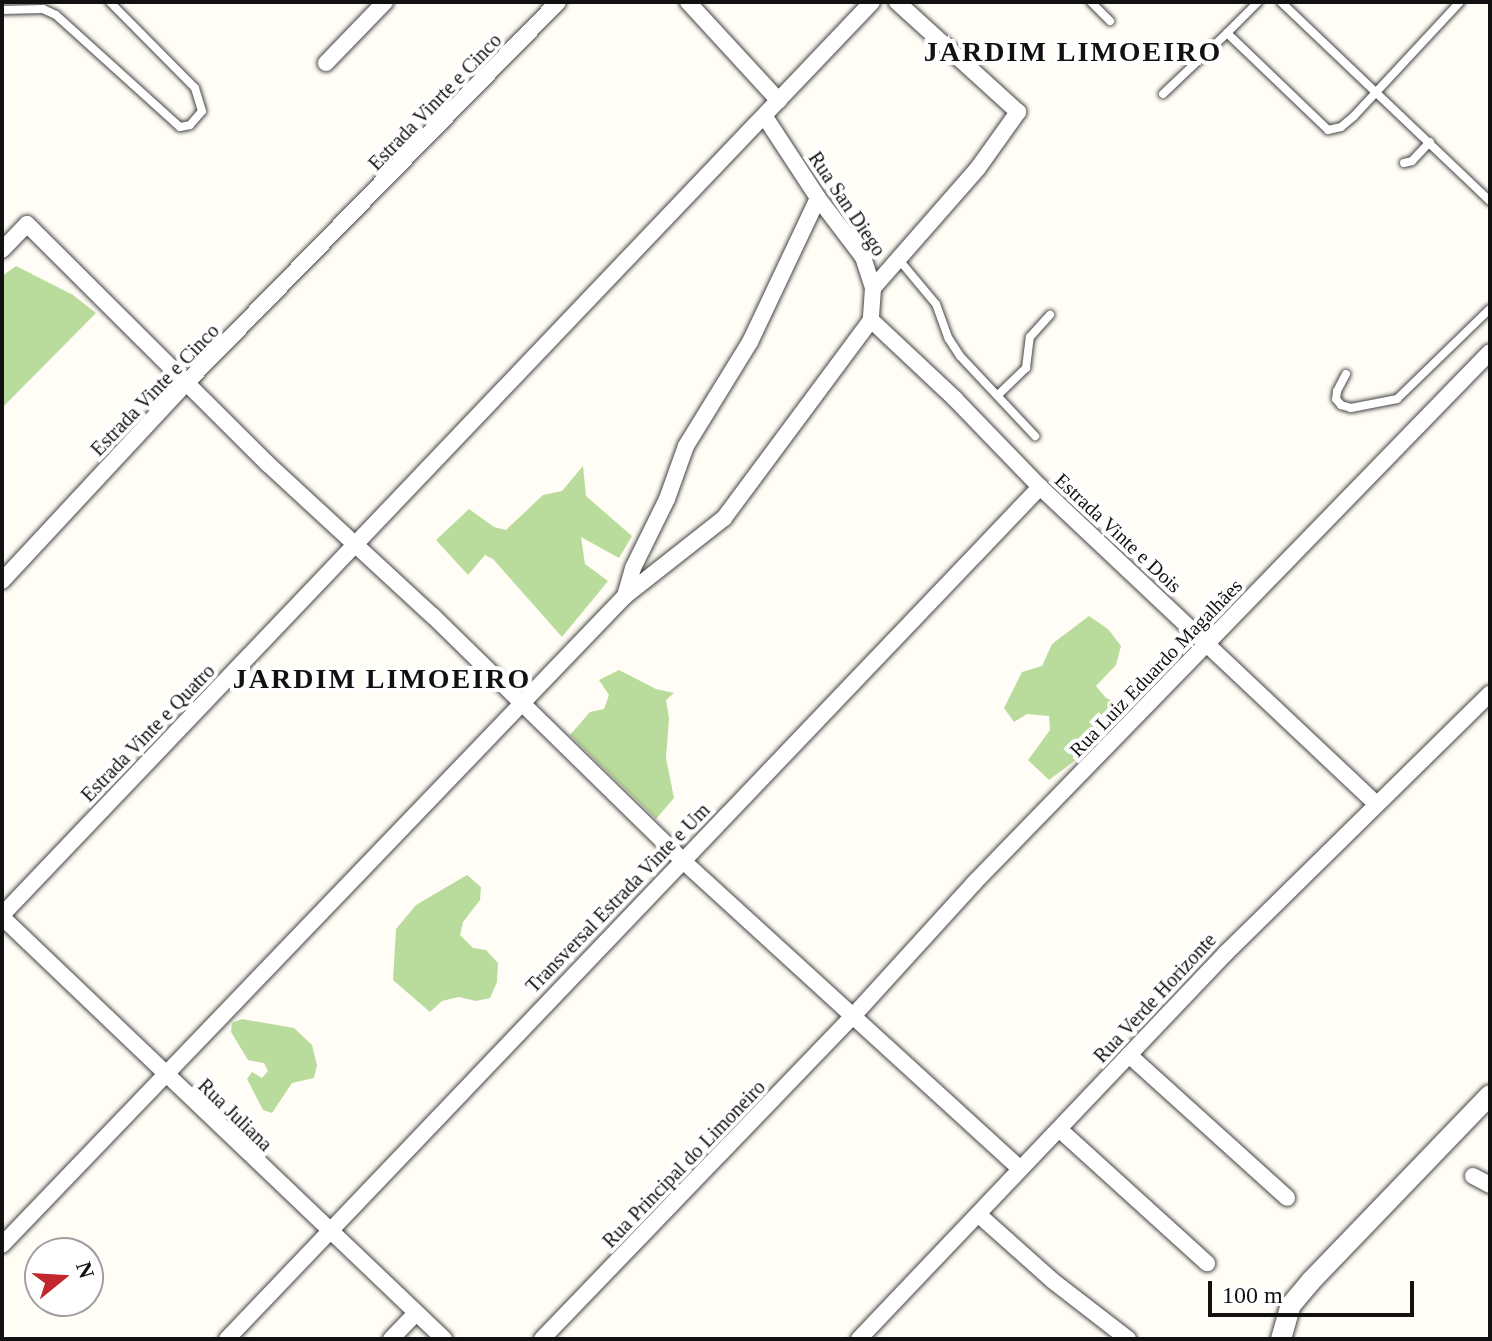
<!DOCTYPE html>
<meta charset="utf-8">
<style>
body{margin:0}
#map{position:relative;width:1492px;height:1341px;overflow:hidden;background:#fffdf5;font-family:Georgia,serif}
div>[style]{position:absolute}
.forest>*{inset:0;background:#b9dc9c}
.roads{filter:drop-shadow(0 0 2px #444) drop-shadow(0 0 2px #444)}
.service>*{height:8px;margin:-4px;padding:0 4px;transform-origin:4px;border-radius:4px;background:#fff}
.minor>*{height:16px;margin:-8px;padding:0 8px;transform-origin:8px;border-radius:8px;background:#fff}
.tertiary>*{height:20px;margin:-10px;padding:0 10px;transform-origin:10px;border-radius:10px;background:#fff}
span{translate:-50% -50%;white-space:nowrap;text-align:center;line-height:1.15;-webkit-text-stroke:8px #fff;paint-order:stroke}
.street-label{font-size:20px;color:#111}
.district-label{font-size:28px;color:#111;font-weight:700;letter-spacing:2px}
.frame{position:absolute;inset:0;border:4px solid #111;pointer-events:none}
.north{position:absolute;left:24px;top:1237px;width:80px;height:80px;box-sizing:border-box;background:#fff;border:2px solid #a0a0a0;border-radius:50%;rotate:72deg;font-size:22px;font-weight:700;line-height:32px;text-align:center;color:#111}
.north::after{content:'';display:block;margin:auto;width:28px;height:36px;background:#c4262e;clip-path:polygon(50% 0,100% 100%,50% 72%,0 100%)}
.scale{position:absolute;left:1208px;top:1281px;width:206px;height:36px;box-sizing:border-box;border:4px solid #111;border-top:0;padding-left:10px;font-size:24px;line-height:28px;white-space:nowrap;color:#111;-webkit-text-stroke:6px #fff;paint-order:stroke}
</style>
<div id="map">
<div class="forest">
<div style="clip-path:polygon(16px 266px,73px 295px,96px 313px,2px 408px,2px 276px)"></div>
<div style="clip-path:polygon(583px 466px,586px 496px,632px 536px,619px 558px,581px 537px,585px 564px,608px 581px,562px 637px,493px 559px,485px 555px,468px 575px,436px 540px,469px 509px,494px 527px,506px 530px,543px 495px,562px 491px)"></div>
<div style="clip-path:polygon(1089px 616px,1108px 629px,1121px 646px,1116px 665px,1096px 686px,1106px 698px,1120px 704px,1120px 718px,1109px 735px,1049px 780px,1028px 760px,1050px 730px,1049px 716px,1027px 714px,1014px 722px,1004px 708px,1022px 672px,1042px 666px,1052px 644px)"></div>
<div style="clip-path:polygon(619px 670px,656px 689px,674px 693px,666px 700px,669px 718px,666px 758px,674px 798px,656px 819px,570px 735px,590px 712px,604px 709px,609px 695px,599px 680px)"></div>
<div style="clip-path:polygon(467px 875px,481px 887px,480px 900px,463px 922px,460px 935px,473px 948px,486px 950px,498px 963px,497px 982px,490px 998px,476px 1001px,459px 997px,442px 1001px,430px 1012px,393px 980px,396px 929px,416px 905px)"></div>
<div style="clip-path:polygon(242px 1019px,294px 1028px,312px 1045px,317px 1065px,314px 1078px,292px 1083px,272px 1113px,263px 1110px,247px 1079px,252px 1072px,262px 1078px,268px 1071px,264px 1063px,248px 1060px,231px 1032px,232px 1023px)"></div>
</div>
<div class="roads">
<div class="service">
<div style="left:1091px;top:2px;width:27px;rotate:45deg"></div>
<div style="left:1258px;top:2px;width:44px;rotate:135deg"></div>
<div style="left:1227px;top:33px;width:140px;rotate:43.8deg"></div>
<div style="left:1328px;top:130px;width:13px;rotate:-13deg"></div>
<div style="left:1341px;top:127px;width:17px;rotate:-40deg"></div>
<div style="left:1354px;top:116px;width:156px;rotate:-47.1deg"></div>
<div style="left:1281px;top:2px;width:289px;rotate:43.6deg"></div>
<div style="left:2px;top:10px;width:41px;rotate:-1.4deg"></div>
<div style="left:43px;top:9px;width:14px;rotate:25deg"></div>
<div style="left:56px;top:15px;width:167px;rotate:42.1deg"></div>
<div style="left:180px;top:127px;width:10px;rotate:-11deg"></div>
<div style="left:190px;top:125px;width:18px;rotate:-49deg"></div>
<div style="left:202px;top:111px;width:24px;rotate:-107deg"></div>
<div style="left:195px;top:88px;width:121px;rotate:-134.7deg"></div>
<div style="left:1163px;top:94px;width:88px;rotate:-43.6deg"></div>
<div style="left:1404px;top:163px;width:8px;rotate:-14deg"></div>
<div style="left:1412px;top:161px;width:26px;rotate:-47deg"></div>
<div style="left:900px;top:261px;width:56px;rotate:50.1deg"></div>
<div style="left:936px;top:304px;width:37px;rotate:70deg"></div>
<div style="left:949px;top:339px;width:20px;rotate:57deg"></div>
<div style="left:960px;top:356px;width:110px;rotate:46.8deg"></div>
<div style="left:1346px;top:374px;width:19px;rotate:118deg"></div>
<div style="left:1337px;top:391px;width:8px;rotate:97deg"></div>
<div style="left:1336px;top:399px;width:8px;rotate:50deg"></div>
<div style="left:1341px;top:405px;width:10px;rotate:17deg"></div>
<div style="left:1351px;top:408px;width:47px;rotate:-11.1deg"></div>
<div style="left:1397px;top:399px;width:129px;rotate:-44.1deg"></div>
<div style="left:998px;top:395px;width:39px;rotate:-44deg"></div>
<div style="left:1026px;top:368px;width:31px;rotate:-83deg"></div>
<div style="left:1030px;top:337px;width:30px;rotate:-48deg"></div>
</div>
<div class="minor">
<div style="left:688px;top:2px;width:134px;rotate:47.4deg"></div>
<div style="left:326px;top:63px;width:85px;rotate:-46deg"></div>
<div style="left:765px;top:117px;width:97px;rotate:56.8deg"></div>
<div style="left:818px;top:198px;width:74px;rotate:52.7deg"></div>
<div style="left:863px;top:257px;width:33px;rotate:72deg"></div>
<div style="left:873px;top:288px;width:32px;rotate:94deg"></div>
<div style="left:2px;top:250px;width:36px;rotate:-46deg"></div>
<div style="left:27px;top:224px;width:340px;rotate:44.9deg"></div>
<div style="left:268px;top:464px;width:224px;rotate:42.7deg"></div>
<div style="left:433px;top:616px;width:349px;rotate:44.4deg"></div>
<div style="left:682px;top:860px;width:458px;rotate:42.4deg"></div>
<div style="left:873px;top:288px;width:159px;rotate:-48.8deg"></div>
<div style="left:978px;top:168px;width:69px;rotate:-54.5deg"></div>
<div style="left:1018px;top:112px;width:164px;rotate:-137.7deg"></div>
<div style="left:871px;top:320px;width:115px;rotate:43.2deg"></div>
<div style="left:955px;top:399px;width:122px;rotate:46deg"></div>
<div style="left:1040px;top:487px;width:462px;rotate:43.3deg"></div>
<div style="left:2px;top:581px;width:270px;rotate:-47.1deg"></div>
<div style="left:186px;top:383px;width:532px;rotate:-45.68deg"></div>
<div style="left:625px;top:596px;width:29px;rotate:-74deg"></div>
<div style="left:633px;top:568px;width:77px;rotate:-63.8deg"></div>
<div style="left:667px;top:499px;width:56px;rotate:-70.3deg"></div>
<div style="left:686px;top:446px;width:122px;rotate:-58.4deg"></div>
<div style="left:750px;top:342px;width:159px;rotate:-64.7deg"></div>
<div style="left:2px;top:915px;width:1261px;rotate:-46.38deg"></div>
<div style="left:2px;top:917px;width:611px;rotate:43.67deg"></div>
<div style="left:1129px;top:1055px;width:213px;rotate:42.1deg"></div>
<div style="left:1059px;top:1129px;width:200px;rotate:42.2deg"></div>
<div style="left:1473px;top:1176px;width:19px;rotate:28deg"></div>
<div style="left:979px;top:1215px;width:99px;rotate:41.7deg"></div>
<div style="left:1053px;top:1281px;width:95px;rotate:37.7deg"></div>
<div style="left:2px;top:1245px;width:900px;rotate:-46.17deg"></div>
<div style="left:625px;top:596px;width:126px;rotate:-38.2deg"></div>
<div style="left:724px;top:518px;width:247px;rotate:-53.4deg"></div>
<div style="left:227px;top:1339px;width:1178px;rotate:-46.34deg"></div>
<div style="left:391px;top:1339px;width:36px;rotate:-46deg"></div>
<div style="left:542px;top:1339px;width:450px;rotate:-46.1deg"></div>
<div style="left:854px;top:1015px;width:178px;rotate:-47.7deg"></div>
<div style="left:974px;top:883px;width:740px;rotate:-45.82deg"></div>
<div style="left:859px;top:1339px;width:533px;rotate:-46.45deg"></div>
<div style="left:1226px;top:953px;width:370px;rotate:-44.5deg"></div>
</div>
<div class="tertiary">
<div style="left:1281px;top:1339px;width:35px;rotate:-74deg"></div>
<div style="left:1291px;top:1305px;width:31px;rotate:-50deg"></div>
<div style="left:1311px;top:1281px;width:258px;rotate:-46.1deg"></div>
</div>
</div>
<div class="street-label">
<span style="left:435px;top:102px;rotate:-46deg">Estrada Vinrte e Cinco</span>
<span style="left:847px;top:204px;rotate:56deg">Rua San Diego</span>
<span style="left:155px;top:390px;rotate:-46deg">Estrada Vinte e Cinco</span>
<span style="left:1118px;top:533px;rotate:43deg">Estrada Vinte e Dois</span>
<span style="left:1156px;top:668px;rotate:-46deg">Rua Luiz Eduardo Magalhães</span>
<span style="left:148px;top:733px;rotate:-46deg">Estrada Vinte e Quatro</span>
<span style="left:618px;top:898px;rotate:-46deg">Transversal Estrada Vinte e Um</span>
<span style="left:1155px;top:998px;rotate:-47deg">Rua Verde Horizonte</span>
<span style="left:235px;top:1115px;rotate:44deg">Rua Juliana</span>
<span style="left:684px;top:1164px;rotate:-46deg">Rua Principal do Limoneiro</span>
</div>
<div class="district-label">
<span style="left:1073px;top:52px">JARDIM LIMOEIRO</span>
<span style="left:382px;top:679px">JARDIM LIMOEIRO</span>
</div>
<div class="frame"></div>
<div class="north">N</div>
<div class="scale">100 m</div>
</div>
